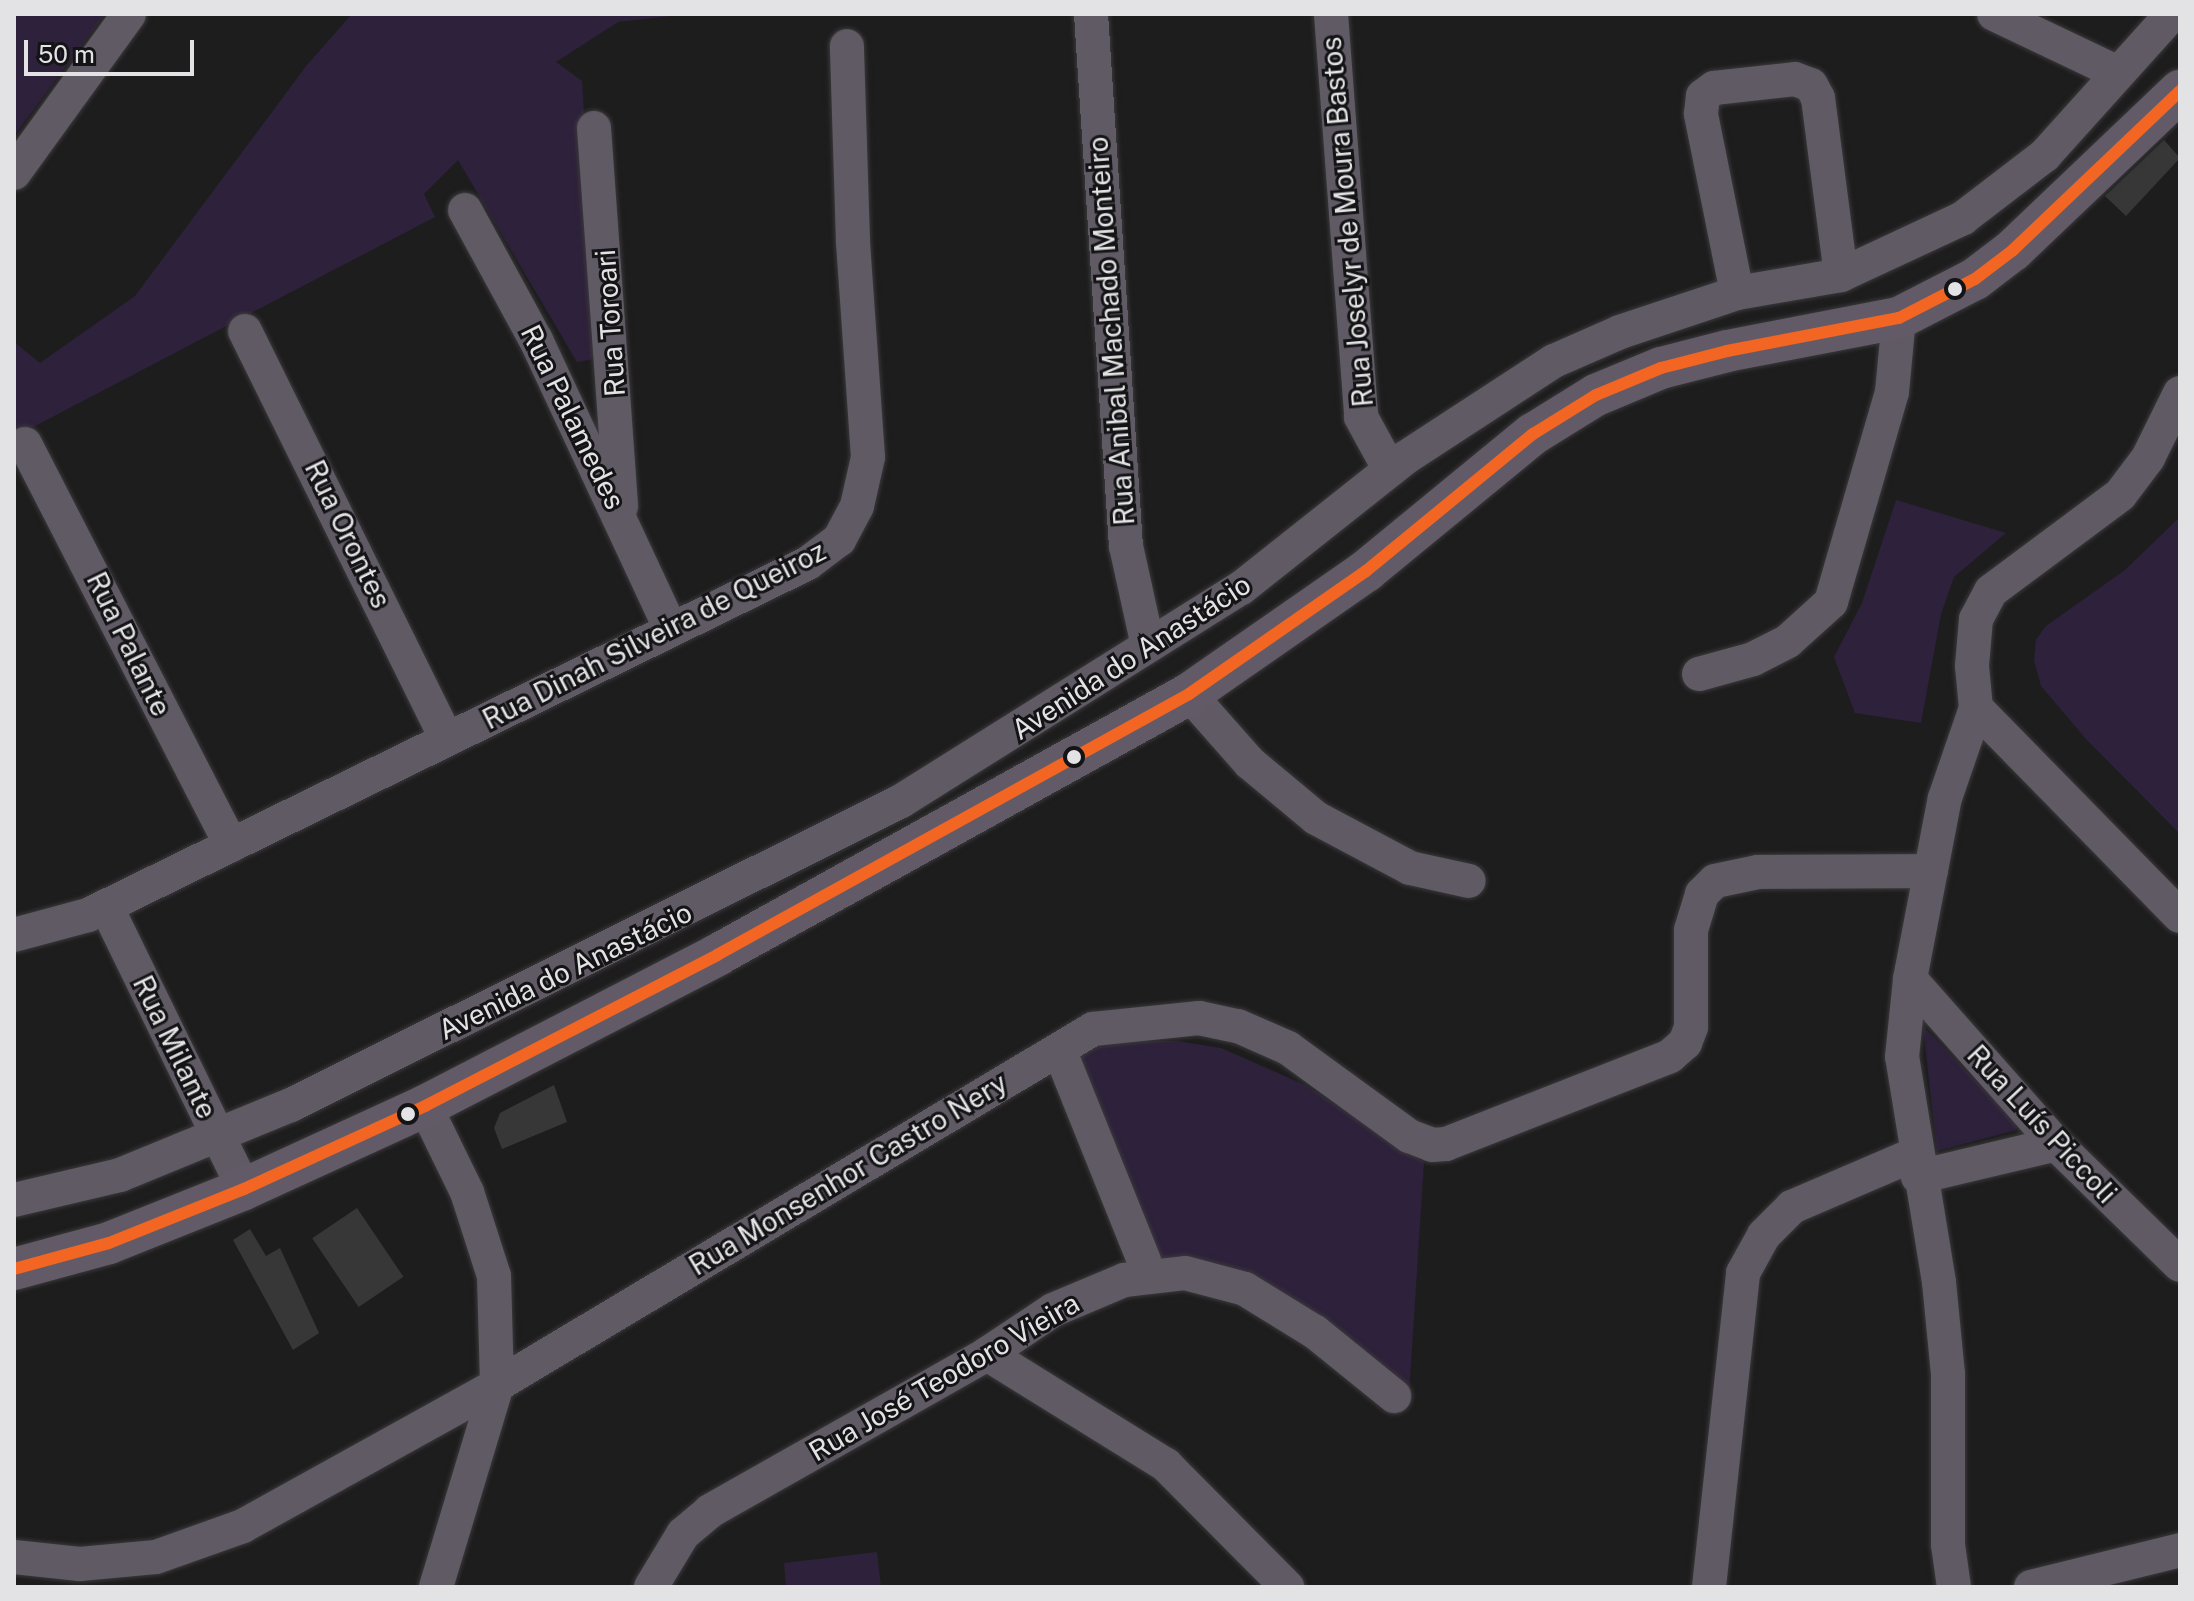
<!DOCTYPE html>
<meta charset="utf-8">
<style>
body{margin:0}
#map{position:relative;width:2194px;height:1601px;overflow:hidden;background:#1e1d1e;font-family:"Public Sans",sans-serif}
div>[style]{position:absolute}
.green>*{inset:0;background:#2e213b}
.building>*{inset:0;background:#383738;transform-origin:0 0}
.roads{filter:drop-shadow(0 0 2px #3a393a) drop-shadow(0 0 2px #3a393a)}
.minor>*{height:34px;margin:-17px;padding:0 17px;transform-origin:17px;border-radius:17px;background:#605a65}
.major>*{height:42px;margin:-21px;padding:0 21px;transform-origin:21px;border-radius:21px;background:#625b67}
.bus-1>*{height:12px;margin:-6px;padding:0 6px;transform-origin:6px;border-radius:6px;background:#f26522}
.dots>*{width:22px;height:22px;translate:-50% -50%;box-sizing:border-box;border:4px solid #141316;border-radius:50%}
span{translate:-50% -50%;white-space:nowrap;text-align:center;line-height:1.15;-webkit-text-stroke:6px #141316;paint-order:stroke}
.street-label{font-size:28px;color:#e3e2e4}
.frame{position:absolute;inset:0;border:16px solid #e3e2e4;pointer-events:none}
.scale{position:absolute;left:24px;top:40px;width:170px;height:36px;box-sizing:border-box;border:4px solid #e3e2e4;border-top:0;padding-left:10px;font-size:24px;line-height:28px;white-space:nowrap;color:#e3e2e4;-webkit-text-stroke:6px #141316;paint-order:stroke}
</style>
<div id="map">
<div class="green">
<div style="clip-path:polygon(14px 14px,105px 14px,14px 136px)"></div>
<div style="clip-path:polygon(352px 14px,688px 14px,618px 22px,556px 62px,582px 81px,599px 350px,590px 360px,577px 362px,458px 160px,424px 194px,435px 217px,14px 437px,14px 342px,40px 363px,135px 296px,307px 65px)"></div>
<div style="clip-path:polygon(1896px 500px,2006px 533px,1954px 577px,1941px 614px,1921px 723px,1855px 713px,1834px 657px,1862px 603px)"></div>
<div style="clip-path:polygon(2180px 517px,2180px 834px,2086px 739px,2041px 686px,2034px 660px,2036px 640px,2046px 626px,2125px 570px)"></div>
<div style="clip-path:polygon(1923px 1026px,2018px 1125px,2016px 1130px,1937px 1151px)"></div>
<div style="clip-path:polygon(1111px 1041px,1177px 1041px,1221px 1048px,1305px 1085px,1424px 1162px,1409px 1394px,1195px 1262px,1156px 1257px,1069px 1057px)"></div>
<div style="clip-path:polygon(877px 1552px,881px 1587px,786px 1587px,784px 1563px)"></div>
</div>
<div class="building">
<div style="clip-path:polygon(2164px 140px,2180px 158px,2126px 216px,2105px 196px)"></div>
<div style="clip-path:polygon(554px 1085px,567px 1122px,502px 1149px,494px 1128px,500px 1113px)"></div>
<div style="left:357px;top:1208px;width:83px;height:54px;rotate:56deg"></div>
<div style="clip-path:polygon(250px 1229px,266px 1256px,280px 1248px,319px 1333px,293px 1350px,233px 1240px)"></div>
</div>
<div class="roads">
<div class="minor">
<div style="left:1091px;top:14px;width:533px;rotate:86.24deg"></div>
<div style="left:1126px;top:546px;width:102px;rotate:77.6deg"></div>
<div style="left:1331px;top:14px;width:404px;rotate:85.7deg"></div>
<div style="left:1361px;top:417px;width:60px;rotate:61.3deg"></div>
<div style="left:1994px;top:14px;width:137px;rotate:25.4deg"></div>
<div style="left:594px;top:128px;width:379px;rotate:85.9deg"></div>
<div style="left:14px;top:173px;width:196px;rotate:-54.1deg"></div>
<div style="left:465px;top:210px;width:148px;rotate:61.4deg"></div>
<div style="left:536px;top:340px;width:319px;rotate:65deg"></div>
<div style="left:1737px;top:293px;width:183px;rotate:-101.4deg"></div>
<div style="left:1701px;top:114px;width:18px;rotate:-84deg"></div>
<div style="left:1703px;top:96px;width:14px;rotate:-36deg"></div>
<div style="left:1714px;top:88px;width:81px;rotate:-6.3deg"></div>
<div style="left:1795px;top:79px;width:17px;rotate:21deg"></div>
<div style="left:1811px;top:85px;width:15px;rotate:62deg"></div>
<div style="left:1818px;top:98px;width:178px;rotate:82.6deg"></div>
<div style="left:245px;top:331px;width:455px;rotate:63.7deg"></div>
<div style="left:2180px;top:393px;width:72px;rotate:116.2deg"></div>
<div style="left:2148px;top:458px;width:46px;rotate:127.1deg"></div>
<div style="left:2120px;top:495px;width:161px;rotate:143.3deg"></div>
<div style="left:1991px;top:591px;width:32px;rotate:118deg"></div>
<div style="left:1976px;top:619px;width:47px;rotate:94.9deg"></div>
<div style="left:1972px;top:666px;width:42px;rotate:84.6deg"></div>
<div style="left:1976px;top:708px;width:291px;rotate:45.6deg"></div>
<div style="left:25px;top:444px;width:451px;rotate:62.8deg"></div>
<div style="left:1699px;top:674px;width:56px;rotate:-15.5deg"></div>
<div style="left:1753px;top:659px;width:39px;rotate:-27deg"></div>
<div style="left:1788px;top:641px;width:58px;rotate:-42.2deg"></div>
<div style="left:1831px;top:602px;width:219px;rotate:-73.8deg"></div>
<div style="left:1892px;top:392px;width:74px;rotate:-84.6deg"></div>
<div style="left:1189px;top:694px;width:92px;rotate:48.5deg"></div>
<div style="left:1250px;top:763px;width:86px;rotate:39.8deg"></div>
<div style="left:1316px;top:818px;width:106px;rotate:28deg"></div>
<div style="left:1410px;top:868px;width:60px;rotate:12.4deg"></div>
<div style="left:106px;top:906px;width:315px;rotate:64deg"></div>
<div style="left:14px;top:935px;width:77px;rotate:-15.1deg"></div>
<div style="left:88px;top:915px;width:801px;rotate:-26.05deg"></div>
<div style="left:808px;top:563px;width:39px;rotate:-37deg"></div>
<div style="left:839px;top:540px;width:38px;rotate:-62deg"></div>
<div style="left:857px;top:506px;width:50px;rotate:-77.3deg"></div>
<div style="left:868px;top:457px;width:217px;rotate:-94deg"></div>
<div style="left:853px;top:241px;width:195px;rotate:-91.8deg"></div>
<div style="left:1910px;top:979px;width:220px;rotate:48.5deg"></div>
<div style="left:2056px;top:1144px;width:173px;rotate:44.3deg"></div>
<div style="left:1063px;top:1059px;width:218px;rotate:68.1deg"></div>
<div style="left:425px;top:1106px;width:96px;rotate:64deg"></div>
<div style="left:467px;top:1192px;width:88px;rotate:72.2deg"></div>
<div style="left:494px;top:1276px;width:109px;rotate:88.4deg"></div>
<div style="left:497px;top:1385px;width:211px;rotate:106.8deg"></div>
<div style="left:1918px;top:1177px;width:142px;rotate:-13.4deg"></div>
<div style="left:14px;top:1200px;width:109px;rotate:-13.3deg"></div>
<div style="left:120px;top:1175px;width:185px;rotate:-22.3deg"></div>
<div style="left:291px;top:1105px;width:682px;rotate:-26.49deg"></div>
<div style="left:901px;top:801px;width:401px;rotate:-32.1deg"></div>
<div style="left:1241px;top:588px;width:209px;rotate:-38.4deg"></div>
<div style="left:1405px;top:458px;width:178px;rotate:-33.1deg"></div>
<div style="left:1554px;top:361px;width:72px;rotate:-23.7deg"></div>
<div style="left:1620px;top:332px;width:123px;rotate:-18.4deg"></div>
<div style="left:1737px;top:293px;width:106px;rotate:-9.8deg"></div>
<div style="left:1841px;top:275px;width:135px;rotate:-25deg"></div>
<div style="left:1963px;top:218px;width:103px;rotate:-37.5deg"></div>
<div style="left:2045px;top:155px;width:190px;rotate:-48deg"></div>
<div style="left:987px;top:1354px;width:211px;rotate:31.8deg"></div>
<div style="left:1166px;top:1465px;width:172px;rotate:45.2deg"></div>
<div style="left:14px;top:1557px;width:66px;rotate:6.1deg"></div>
<div style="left:80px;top:1564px;width:76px;rotate:-5.3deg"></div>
<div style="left:156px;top:1557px;width:92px;rotate:-19.6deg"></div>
<div style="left:243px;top:1526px;width:291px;rotate:-29deg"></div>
<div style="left:497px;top:1385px;width:694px;rotate:-30.85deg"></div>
<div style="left:1093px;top:1029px;width:107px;rotate:-5.9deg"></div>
<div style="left:1199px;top:1018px;width:40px;rotate:12deg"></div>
<div style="left:1238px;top:1026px;width:55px;rotate:23.7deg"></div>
<div style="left:1288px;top:1048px;width:150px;rotate:36deg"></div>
<div style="left:1409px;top:1136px;width:25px;rotate:21deg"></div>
<div style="left:1432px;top:1145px;width:14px;rotate:-4deg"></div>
<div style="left:1446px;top:1144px;width:241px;rotate:-21.4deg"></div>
<div style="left:1670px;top:1056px;width:20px;rotate:-41deg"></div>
<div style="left:1685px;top:1043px;width:17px;rotate:-69deg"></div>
<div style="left:1691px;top:1027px;width:97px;rotate:-90deg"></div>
<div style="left:1691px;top:930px;width:38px;rotate:-73deg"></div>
<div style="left:1702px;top:894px;width:18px;rotate:-45deg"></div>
<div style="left:1715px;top:881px;width:44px;rotate:-11.8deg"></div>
<div style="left:1758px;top:872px;width:173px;rotate:-0.3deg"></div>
<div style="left:651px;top:1587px;width:62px;rotate:-58.9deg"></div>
<div style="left:683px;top:1534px;width:35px;rotate:-40deg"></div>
<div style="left:710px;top:1511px;width:318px;rotate:-29.5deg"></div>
<div style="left:987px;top:1354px;width:79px;rotate:-33.7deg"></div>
<div style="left:1053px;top:1310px;width:77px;rotate:-22.9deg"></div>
<div style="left:1124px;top:1280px;width:61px;rotate:-6.5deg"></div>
<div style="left:1185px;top:1273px;width:62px;rotate:14.9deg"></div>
<div style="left:1245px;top:1289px;width:82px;rotate:31.6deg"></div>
<div style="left:1315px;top:1332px;width:102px;rotate:39deg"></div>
<div style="left:1709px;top:1587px;width:316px;rotate:-83.8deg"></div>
<div style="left:1743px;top:1273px;width:43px;rotate:-61.1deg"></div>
<div style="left:1764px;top:1235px;width:40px;rotate:-45deg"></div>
<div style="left:1792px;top:1207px;width:134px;rotate:-23.3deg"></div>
<div style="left:1954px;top:1587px;width:42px;rotate:-98.1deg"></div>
<div style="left:1948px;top:1545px;width:171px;rotate:-90deg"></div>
<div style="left:1948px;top:1374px;width:92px;rotate:-95.6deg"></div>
<div style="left:1939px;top:1282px;width:228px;rotate:-99.3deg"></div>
<div style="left:1902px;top:1057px;width:78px;rotate:-84.1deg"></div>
<div style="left:1910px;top:979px;width:184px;rotate:-79.1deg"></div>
<div style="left:1945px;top:798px;width:95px;rotate:-71deg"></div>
<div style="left:2031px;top:1587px;width:154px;rotate:-13.9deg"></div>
</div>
<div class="major">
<div style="left:14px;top:1269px;width:98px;rotate:-15.3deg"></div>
<div style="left:109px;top:1243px;width:145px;rotate:-21.8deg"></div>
<div style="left:244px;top:1189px;width:199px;rotate:-24.6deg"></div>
<div style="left:425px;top:1106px;width:329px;rotate:-27.3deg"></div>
<div style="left:717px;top:955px;width:539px;rotate:-28.94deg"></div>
<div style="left:1189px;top:694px;width:216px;rotate:-34.8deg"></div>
<div style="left:1366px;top:571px;width:216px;rotate:-39.4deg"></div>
<div style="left:1533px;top:434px;width:74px;rotate:-31.8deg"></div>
<div style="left:1596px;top:395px;width:70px;rotate:-22.6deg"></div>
<div style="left:1661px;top:368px;width:68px;rotate:-14.4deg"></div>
<div style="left:1727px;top:351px;width:175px;rotate:-10.9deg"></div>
<div style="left:1899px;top:318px;width:85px;rotate:-27.2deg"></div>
<div style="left:1975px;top:279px;width:48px;rotate:-37.3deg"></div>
<div style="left:2013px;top:250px;width:231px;rotate:-43.6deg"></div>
</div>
</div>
<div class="bus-1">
<div style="left:14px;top:1269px;width:98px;rotate:-15.3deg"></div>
<div style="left:109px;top:1243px;width:145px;rotate:-21.8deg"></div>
<div style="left:244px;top:1189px;width:199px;rotate:-24.6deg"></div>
<div style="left:425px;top:1106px;width:329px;rotate:-27.3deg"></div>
<div style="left:717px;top:955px;width:539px;rotate:-28.94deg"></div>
<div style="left:1189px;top:694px;width:216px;rotate:-34.8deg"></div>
<div style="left:1366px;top:571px;width:216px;rotate:-39.4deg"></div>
<div style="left:1533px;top:434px;width:74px;rotate:-31.8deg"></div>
<div style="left:1596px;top:395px;width:70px;rotate:-22.6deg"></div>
<div style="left:1661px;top:368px;width:68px;rotate:-14.4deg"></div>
<div style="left:1727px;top:351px;width:175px;rotate:-10.9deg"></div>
<div style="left:1899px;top:318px;width:85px;rotate:-27.2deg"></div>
<div style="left:1975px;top:279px;width:48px;rotate:-37.3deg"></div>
<div style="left:2013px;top:250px;width:231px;rotate:-43.6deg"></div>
</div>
<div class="dots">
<div style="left:1955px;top:289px;background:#e3e2e4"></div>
<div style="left:1074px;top:757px;background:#e3e2e4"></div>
<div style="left:408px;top:1114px;background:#e3e2e4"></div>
</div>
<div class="street-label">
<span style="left:1347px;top:222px;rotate:-95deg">Rua Joselyr de Moura Bastos</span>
<span style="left:610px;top:323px;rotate:-94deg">Rua Toroari</span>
<span style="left:1111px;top:331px;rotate:-94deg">Rua Anibal Machado Monteiro</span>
<span style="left:573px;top:417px;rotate:64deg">Rua Palamedes</span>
<span style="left:348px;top:534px;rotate:64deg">Rua Orontes</span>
<span style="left:654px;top:635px;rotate:-27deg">Rua Dinah Silveira de Queiroz</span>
<span style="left:129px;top:644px;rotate:64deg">Rua Palante</span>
<span style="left:1131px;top:657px;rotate:-33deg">Avenida do Anastácio</span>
<span style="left:565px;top:971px;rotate:-26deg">Avenida do Anastácio</span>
<span style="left:175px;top:1047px;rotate:64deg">Rua Milante</span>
<span style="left:2042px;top:1124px;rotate:47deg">Rua Luís Piccoli</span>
<span style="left:848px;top:1174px;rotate:-31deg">Rua Monsenhor Castro Nery</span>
<span style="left:944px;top:1377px;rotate:-30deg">Rua José Teodoro Vieira</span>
</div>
<div class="frame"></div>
<div class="scale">50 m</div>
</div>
